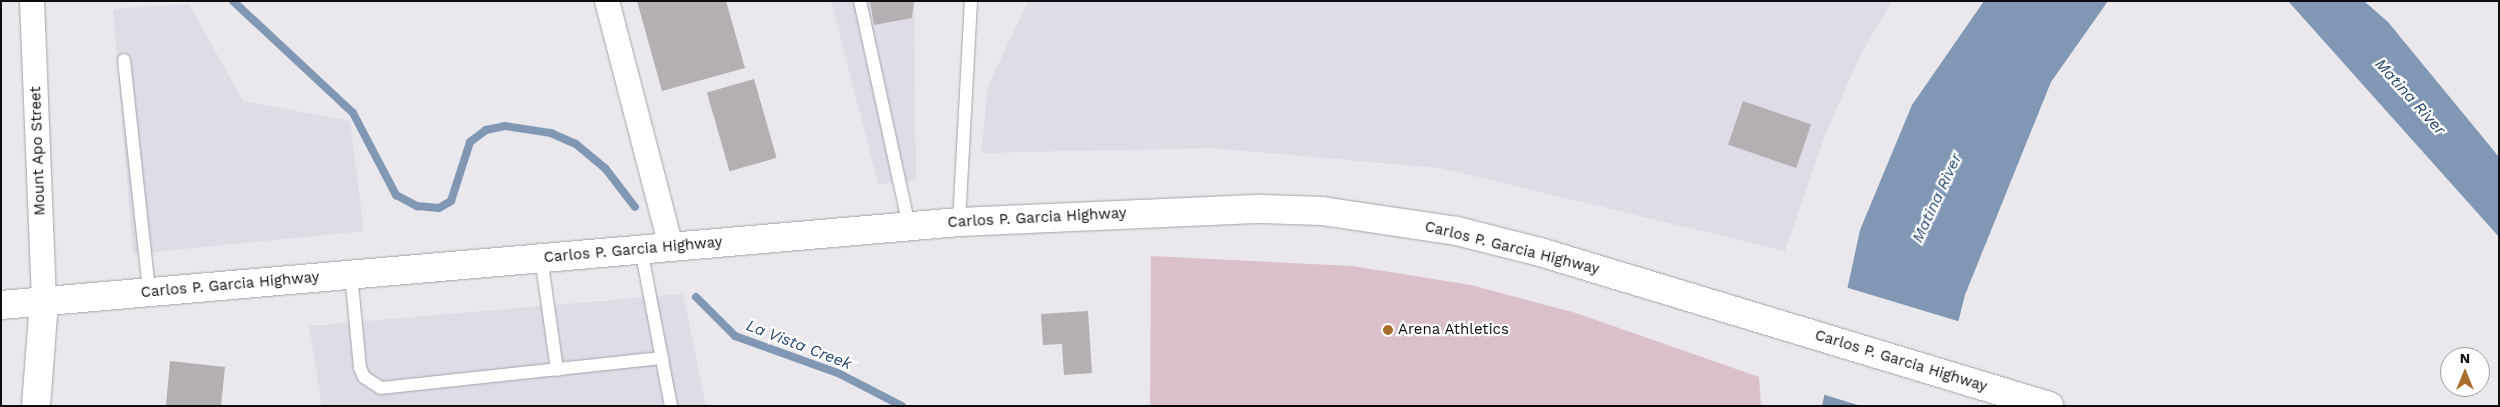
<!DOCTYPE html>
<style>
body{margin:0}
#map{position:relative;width:2500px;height:407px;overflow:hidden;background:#eae8ed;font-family:"Work Sans",sans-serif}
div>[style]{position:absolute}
.built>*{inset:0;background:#dfdbe7}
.green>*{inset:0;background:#dbbfca}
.water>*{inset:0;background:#8198b5}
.pier>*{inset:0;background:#eae8ed}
.stream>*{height:8px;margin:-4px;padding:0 4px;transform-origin:4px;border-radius:4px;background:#8198b5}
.building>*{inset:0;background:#b3afb2;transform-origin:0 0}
.roads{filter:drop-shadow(0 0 1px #a5a3a8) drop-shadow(0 0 1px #a5a3a8)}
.service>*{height:12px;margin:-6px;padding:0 6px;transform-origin:6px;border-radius:6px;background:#fff}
.minor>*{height:24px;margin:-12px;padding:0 12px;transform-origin:12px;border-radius:12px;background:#fff}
.tertiary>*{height:28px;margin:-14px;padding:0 14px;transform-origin:14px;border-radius:14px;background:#fff}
.trunk>*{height:28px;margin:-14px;padding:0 14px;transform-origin:14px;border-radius:14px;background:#fff}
.dots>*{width:14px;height:14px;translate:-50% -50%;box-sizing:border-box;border:2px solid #fff;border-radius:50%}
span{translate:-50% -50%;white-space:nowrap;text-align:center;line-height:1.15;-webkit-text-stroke:4.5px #fff;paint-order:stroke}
.street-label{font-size:15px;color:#0d0c0e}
.poi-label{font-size:15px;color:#0d0c0e}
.left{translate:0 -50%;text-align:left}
.water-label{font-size:16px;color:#23456d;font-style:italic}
.frame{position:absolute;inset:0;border:2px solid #0d0c0e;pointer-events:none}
.north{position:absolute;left:2440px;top:347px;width:50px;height:50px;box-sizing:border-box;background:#fff;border:1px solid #9e9e9f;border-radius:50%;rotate:0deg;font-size:14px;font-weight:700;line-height:20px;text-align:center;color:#0d0c0e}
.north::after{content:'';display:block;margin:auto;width:18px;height:22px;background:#a96e2e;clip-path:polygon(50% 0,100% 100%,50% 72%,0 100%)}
</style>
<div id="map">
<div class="built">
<div style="clip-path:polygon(831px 1px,914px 1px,916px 181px,878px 184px)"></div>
<div style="clip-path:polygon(1028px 1px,1892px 1px,1860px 56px,1825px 135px,1785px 251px,1441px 168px,1211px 148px,981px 153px,988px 86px)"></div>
<div style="clip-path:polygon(189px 4px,243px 101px,350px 121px,364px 231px,133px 254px,113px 9px)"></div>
<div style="clip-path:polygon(683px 294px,706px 406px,322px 406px,309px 326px)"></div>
</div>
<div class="green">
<div style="clip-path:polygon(1151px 256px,1352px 266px,1471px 285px,1576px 313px,1759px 377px,1761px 406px,1150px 406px)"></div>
</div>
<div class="water">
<div style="clip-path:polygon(1984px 1px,2108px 1px,2051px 82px,1965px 295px,1937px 406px,1822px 406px,1860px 230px,1912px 105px)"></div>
<div style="clip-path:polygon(2288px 1px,2364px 1px,2388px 22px,2499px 157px,2499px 237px)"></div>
</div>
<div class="pier">
<div style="clip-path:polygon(1845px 287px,1961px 322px,1939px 406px,1861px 406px,1822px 394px)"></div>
</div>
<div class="stream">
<div style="left:233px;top:1px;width:164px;rotate:43deg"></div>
<div style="left:353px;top:113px;width:93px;rotate:62.3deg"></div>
<div style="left:396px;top:195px;width:24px;rotate:28deg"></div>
<div style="left:417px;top:206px;width:22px;rotate:5deg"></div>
<div style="left:439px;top:208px;width:14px;rotate:-30deg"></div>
<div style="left:451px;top:201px;width:62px;rotate:-72.1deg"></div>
<div style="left:470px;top:142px;width:20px;rotate:-37deg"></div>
<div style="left:486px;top:130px;width:19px;rotate:-12deg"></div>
<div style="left:505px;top:126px;width:47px;rotate:8.7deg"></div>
<div style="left:551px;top:133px;width:27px;rotate:24deg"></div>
<div style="left:576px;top:144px;width:38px;rotate:40deg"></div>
<div style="left:605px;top:168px;width:49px;rotate:52.4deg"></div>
<div style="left:696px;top:297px;width:55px;rotate:45deg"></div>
<div style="left:735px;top:336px;width:109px;rotate:19.8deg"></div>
<div style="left:838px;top:373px;width:72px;rotate:27.3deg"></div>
</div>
<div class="building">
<div style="clip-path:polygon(637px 1px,726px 1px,745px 68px,662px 91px)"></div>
<div style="clip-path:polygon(870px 1px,914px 1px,912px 18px,874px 25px)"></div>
<div style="left:754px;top:79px;width:82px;height:49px;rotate:74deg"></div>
<div style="left:1743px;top:101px;width:72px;height:46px;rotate:19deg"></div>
<div style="clip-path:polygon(1088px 311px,1092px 373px,1064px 375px,1062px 344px,1043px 345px,1041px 314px)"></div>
<div style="clip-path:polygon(170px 361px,225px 367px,221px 406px,166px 406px)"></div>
</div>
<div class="roads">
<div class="service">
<div style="left:860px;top:1px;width:230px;rotate:77.7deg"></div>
<div style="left:124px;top:60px;width:233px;rotate:83.8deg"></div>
<div style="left:959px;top:222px;width:221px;rotate:-86.9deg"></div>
<div style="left:641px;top:249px;width:160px;rotate:79.2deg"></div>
<div style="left:541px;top:257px;width:114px;rotate:81.9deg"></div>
<div style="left:351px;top:274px;width:94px;rotate:84.5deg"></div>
<div style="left:360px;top:368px;width:10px;rotate:66deg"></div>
<div style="left:364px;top:377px;width:20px;rotate:33deg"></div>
<div style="left:381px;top:388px;width:283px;rotate:-6.1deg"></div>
</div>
<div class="minor">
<div style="left:32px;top:1px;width:300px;rotate:87.7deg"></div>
<div style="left:607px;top:1px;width:253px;rotate:75.4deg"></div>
</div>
<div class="tertiary">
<div style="left:36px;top:406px;width:105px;rotate:-85.6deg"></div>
</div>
<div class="trunk">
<div style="left:1px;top:305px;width:962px;rotate:-4.95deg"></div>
<div style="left:959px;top:222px;width:302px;rotate:-2.5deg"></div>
<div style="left:1261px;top:209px;width:61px;rotate:1.9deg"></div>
<div style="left:1322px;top:211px;width:136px;rotate:8.4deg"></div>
<div style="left:1457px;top:231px;width:86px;rotate:14.2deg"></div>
<div style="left:1540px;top:252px;width:532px;rotate:16.83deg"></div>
</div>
</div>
<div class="dots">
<div style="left:1388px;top:330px;background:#a96e2e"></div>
</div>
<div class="street-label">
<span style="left:38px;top:151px;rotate:-92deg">Mount Apo Street</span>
<span style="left:1037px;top:218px;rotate:-3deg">Carlos P. Garcia Highway</span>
<span style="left:1512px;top:248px;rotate:14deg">Carlos P. Garcia Highway</span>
<span style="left:633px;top:250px;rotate:-5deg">Carlos P. Garcia Highway</span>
<span style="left:230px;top:285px;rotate:-5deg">Carlos P. Garcia Highway</span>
<span style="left:1901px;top:361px;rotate:17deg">Carlos P. Garcia Highway</span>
</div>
<div class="poi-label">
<span class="left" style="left:1398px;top:330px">Arena Athletics</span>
</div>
<div class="water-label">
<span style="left:2410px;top:97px;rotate:48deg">Matina River</span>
<span style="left:1937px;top:198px;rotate:-65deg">Matina River</span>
<span style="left:799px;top:345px;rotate:21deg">La Vista Creek</span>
</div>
<div class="frame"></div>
<div class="north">N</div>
</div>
